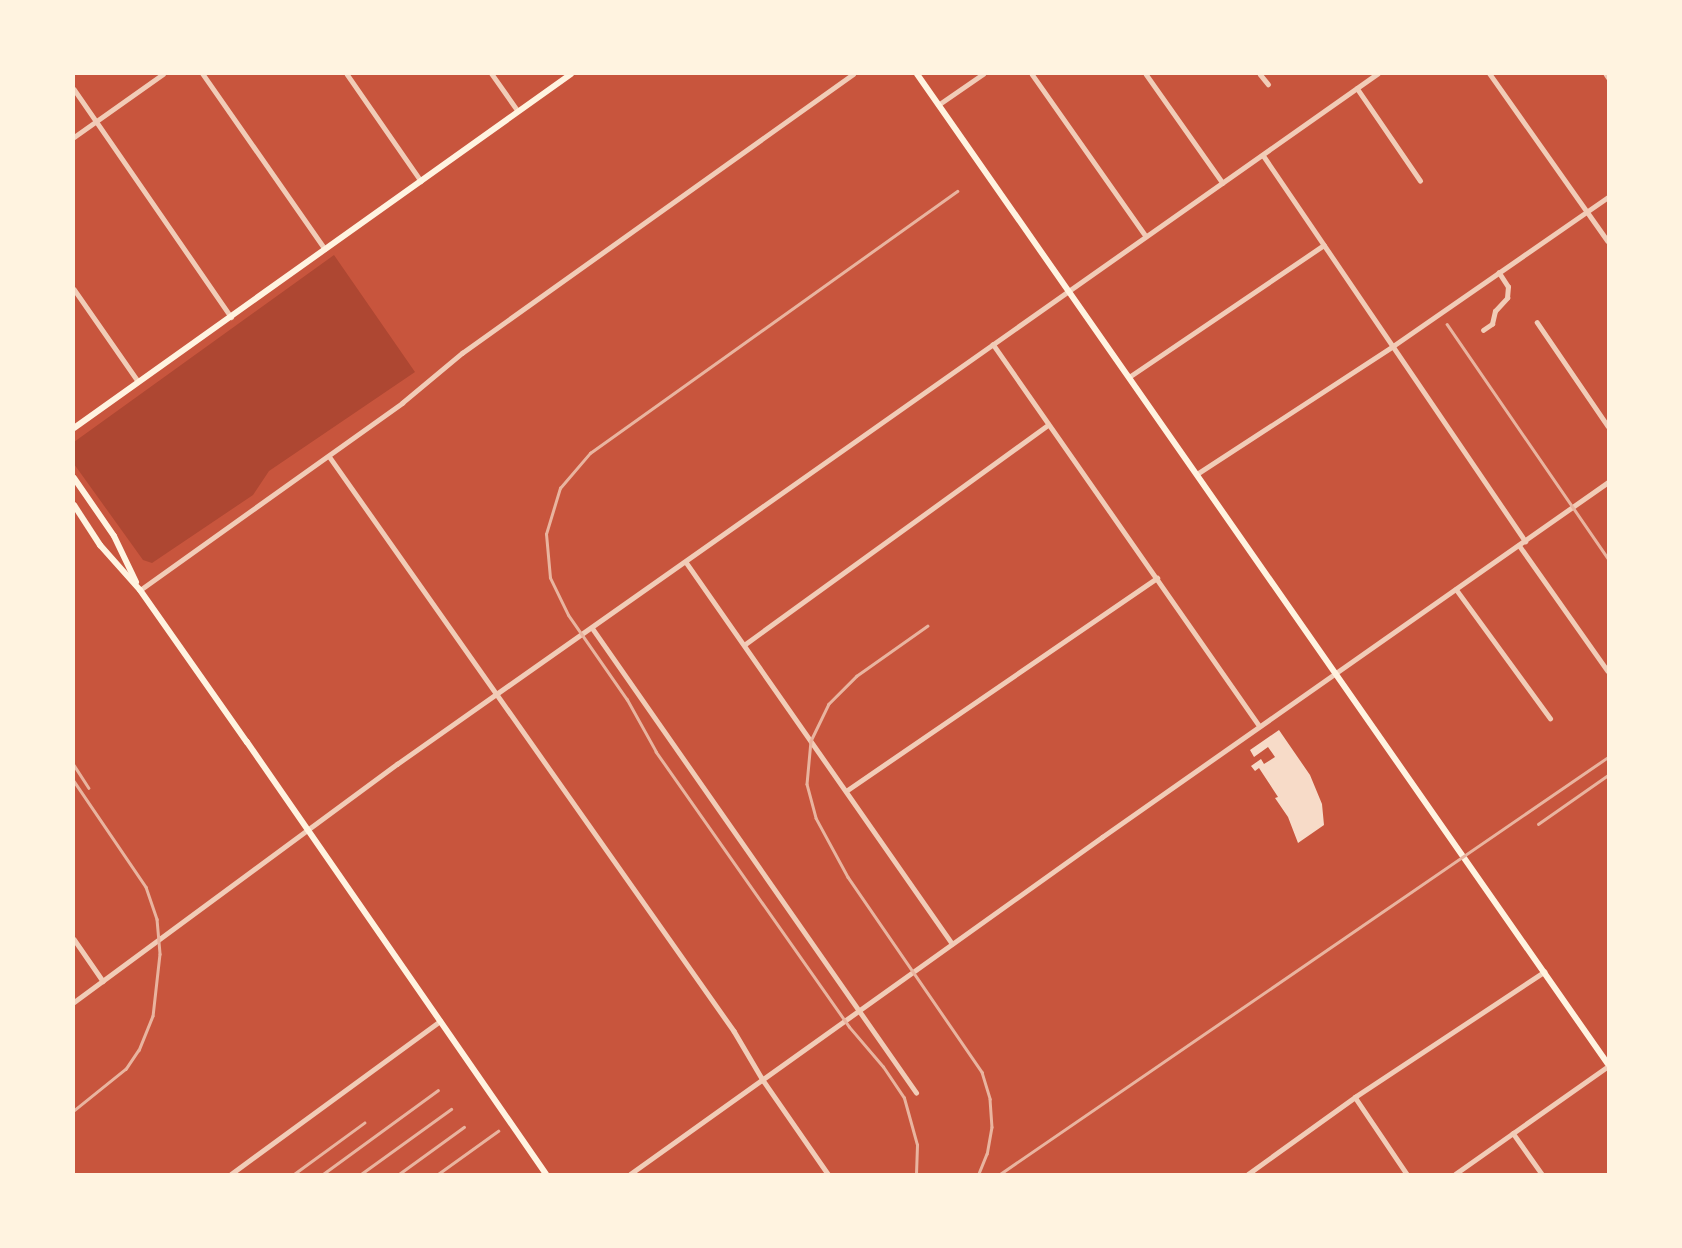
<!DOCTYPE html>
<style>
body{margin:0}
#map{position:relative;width:1682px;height:1248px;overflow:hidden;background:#c8553d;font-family:Helvetica,sans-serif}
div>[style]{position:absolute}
.green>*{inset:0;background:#ae4732}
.building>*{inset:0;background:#f7dbc8}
.minor>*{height:4.5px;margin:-2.25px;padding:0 2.25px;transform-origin:2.25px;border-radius:2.25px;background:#f1ccb7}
.tertiary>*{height:5px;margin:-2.5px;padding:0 2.5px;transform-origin:2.5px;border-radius:2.5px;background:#f1ccb7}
.secondary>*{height:6px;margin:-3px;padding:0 3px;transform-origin:3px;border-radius:3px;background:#fff3e0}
.rail>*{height:2.5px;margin:-1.25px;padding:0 1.25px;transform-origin:1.25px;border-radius:1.25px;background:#e9b49f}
span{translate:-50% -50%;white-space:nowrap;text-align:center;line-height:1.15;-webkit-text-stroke:5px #fff3e0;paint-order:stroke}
.frame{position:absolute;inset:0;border:75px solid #fff3e0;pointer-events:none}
</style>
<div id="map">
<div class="green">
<div style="clip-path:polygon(334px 255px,415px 372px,269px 471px,253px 495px,152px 563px,143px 560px,74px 464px,74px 442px)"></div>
</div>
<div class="building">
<div style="clip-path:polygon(1279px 730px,1310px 775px,1322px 804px,1324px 825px,1298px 843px,1288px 817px,1275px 798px,1278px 797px,1259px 768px,1255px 771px,1251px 766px,1261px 759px,1264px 764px,1275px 757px,1268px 747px,1254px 757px,1250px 750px)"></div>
</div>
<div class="minor">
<div style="left:203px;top:74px;width:213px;rotate:55.1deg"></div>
<div style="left:347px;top:74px;width:130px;rotate:55.3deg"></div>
<div style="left:492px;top:74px;width:45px;rotate:54.9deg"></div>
<div style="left:1032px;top:74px;width:198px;rotate:54.9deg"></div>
<div style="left:1146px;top:74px;width:133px;rotate:54.8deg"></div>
<div style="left:1260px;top:74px;width:13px;rotate:51deg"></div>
<div style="left:1490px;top:74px;width:204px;rotate:54.8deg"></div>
<div style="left:1606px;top:74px;width:4px;rotate:56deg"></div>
<div style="left:1357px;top:88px;width:112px;rotate:55.6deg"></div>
<div style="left:74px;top:89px;width:277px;rotate:55.4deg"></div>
<div style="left:938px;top:105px;width:55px;rotate:-34.6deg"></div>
<div style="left:74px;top:137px;width:109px;rotate:-35.3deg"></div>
<div style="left:1263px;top:155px;width:467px;rotate:55.8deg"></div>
<div style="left:74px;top:289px;width:112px;rotate:55.2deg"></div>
<div style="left:1537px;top:322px;width:126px;rotate:55.7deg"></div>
<div style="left:1483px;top:330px;width:11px;rotate:-34deg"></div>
<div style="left:1492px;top:324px;width:13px;rotate:-77deg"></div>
<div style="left:1495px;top:311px;width:18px;rotate:-47deg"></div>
<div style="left:1507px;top:298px;width:11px;rotate:-85deg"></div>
<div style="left:1508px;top:287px;width:17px;rotate:-123deg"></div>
<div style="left:993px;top:344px;width:465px;rotate:55.1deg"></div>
<div style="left:1129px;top:377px;width:235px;rotate:-34.1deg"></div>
<div style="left:329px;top:456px;width:703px;rotate:54.84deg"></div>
<div style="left:734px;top:1031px;width:57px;rotate:59.4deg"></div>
<div style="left:763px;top:1080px;width:114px;rotate:55.3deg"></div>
<div style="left:1197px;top:474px;width:234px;rotate:-33.1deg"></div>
<div style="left:1393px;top:346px;width:262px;rotate:-34.7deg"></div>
<div style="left:1519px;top:545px;width:154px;rotate:54.8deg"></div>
<div style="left:686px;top:562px;width:465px;rotate:55.1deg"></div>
<div style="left:1456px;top:589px;width:160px;rotate:53.9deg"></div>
<div style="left:140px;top:590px;width:322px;rotate:-35.5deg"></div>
<div style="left:402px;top:403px;width:78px;rotate:-39.8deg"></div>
<div style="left:462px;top:353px;width:480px;rotate:-35.5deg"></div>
<div style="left:593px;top:629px;width:565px;rotate:55.1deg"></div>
<div style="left:744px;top:645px;width:375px;rotate:-35.9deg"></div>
<div style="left:846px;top:791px;width:377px;rotate:-34.4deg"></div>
<div style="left:74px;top:939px;width:51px;rotate:55.4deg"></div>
<div style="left:74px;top:1002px;width:401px;rotate:-36.4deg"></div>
<div style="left:397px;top:764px;width:1199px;rotate:-35.15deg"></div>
<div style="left:1355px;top:1097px;width:93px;rotate:56deg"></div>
<div style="left:1513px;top:1133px;width:50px;rotate:54.7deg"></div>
<div style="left:231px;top:1174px;width:259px;rotate:-36.2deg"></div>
<div style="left:1248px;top:1174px;width:132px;rotate:-35.7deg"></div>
<div style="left:1355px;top:1097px;width:227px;rotate:-33.5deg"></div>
</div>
<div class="tertiary">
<div style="left:630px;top:1174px;width:580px;rotate:-35.53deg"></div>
<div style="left:1102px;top:837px;width:618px;rotate:-35.05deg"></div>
<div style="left:1455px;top:1174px;width:187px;rotate:-35.2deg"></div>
</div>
<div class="secondary">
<div style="left:917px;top:74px;width:1207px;rotate:55.09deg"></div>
<div style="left:74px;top:428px;width:610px;rotate:-35.46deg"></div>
<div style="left:74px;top:478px;width:70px;rotate:55.4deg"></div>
<div style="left:114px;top:536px;width:51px;rotate:64.4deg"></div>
<div style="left:74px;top:505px;width:48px;rotate:57deg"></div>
<div style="left:100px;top:545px;width:60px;rotate:48.4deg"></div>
<div style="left:140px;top:590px;width:186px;rotate:54.9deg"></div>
<div style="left:247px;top:742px;width:525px;rotate:55.31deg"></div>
</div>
<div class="rail">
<div style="left:1447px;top:324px;width:284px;rotate:55.5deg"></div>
<div style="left:928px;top:626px;width:87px;rotate:144.8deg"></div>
<div style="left:857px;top:676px;width:40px;rotate:135deg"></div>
<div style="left:829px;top:704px;width:41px;rotate:115.9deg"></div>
<div style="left:811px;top:741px;width:43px;rotate:95.3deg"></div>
<div style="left:807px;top:784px;width:35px;rotate:75deg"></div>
<div style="left:816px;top:818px;width:67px;rotate:61.5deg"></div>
<div style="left:848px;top:877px;width:237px;rotate:55.5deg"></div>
<div style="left:982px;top:1072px;width:28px;rotate:73deg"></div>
<div style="left:990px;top:1099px;width:28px;rotate:86deg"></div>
<div style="left:992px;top:1127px;width:27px;rotate:100deg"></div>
<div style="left:987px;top:1154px;width:22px;rotate:112deg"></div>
<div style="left:74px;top:765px;width:27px;rotate:57deg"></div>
<div style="left:74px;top:781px;width:128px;rotate:55.8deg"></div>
<div style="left:146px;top:887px;width:34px;rotate:71deg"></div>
<div style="left:157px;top:919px;width:35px;rotate:85deg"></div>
<div style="left:160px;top:954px;width:62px;rotate:96.4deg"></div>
<div style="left:153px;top:1016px;width:37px;rotate:112deg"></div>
<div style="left:139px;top:1050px;width:23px;rotate:124deg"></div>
<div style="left:126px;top:1069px;width:67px;rotate:141.1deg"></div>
<div style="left:1538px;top:824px;width:85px;rotate:-35deg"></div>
<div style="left:294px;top:1174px;width:87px;rotate:-36.1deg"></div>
<div style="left:323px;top:1174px;width:142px;rotate:-36.1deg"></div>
<div style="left:361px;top:1174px;width:111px;rotate:-35.8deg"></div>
<div style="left:399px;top:1174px;width:80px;rotate:-35.9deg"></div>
<div style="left:438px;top:1174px;width:74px;rotate:-35.6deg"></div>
<div style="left:916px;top:1174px;width:29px;rotate:-88deg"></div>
<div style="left:917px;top:1145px;width:49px;rotate:-105.5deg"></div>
<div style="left:904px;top:1098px;width:37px;rotate:-124deg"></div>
<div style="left:883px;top:1067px;width:52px;rotate:-130.4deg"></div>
<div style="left:849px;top:1027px;width:336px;rotate:-125.1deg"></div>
<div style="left:656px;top:752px;width:60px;rotate:-119.1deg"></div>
<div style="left:627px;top:700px;width:103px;rotate:-124.8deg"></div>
<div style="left:568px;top:615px;width:41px;rotate:-115.9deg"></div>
<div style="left:550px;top:578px;width:44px;rotate:-95.2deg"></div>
<div style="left:546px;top:534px;width:48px;rotate:-73.1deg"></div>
<div style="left:560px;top:488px;width:46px;rotate:-49.4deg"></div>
<div style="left:590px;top:453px;width:451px;rotate:-35.5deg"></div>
<div style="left:1000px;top:1174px;width:737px;rotate:-34.44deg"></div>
</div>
<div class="frame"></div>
</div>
